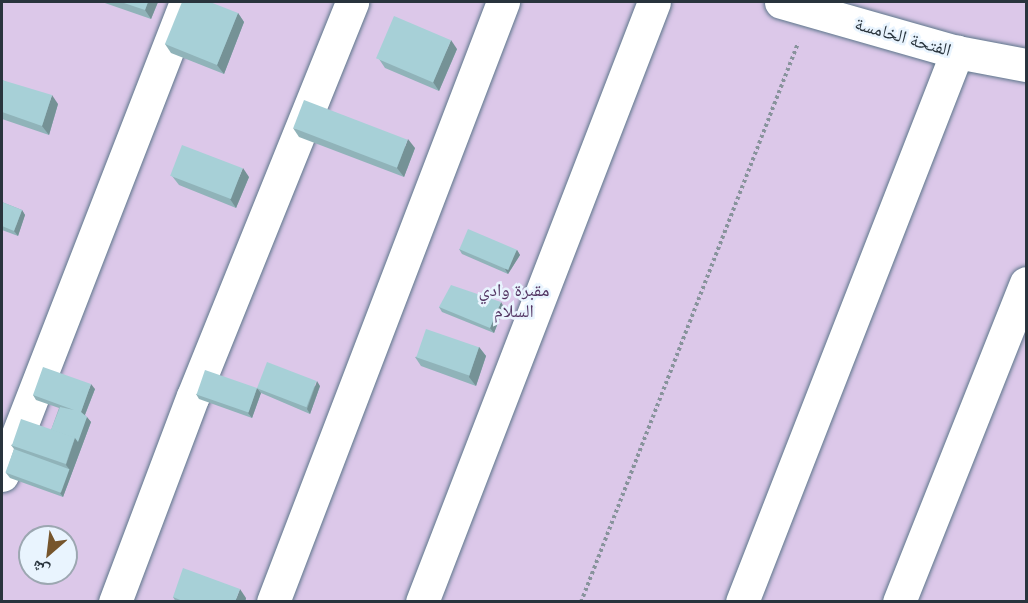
<!DOCTYPE html>
<meta charset="utf-8">
<style>
body{margin:0}
#map{position:relative;width:1028px;height:603px;overflow:hidden;background:#e9f4fe;font-family:Mulish,"Noto Naskh Arabic",sans-serif}
div>[style]{position:absolute}
.green>*{inset:0;background:#dcc8e9}
.path>*{height:4px;margin-top:-2px;transform-origin:0;background:repeating-linear-gradient(90deg,#88939c 0 3px,transparent 0 6px)}
.roads{filter:drop-shadow(0 0 2px #5c758a) drop-shadow(0 0 2px #5c758a)}
.minor>*{height:33px;margin:-16.5px;padding:0 16.5px;transform-origin:16.5px;border-radius:16.5px;background:#fff}
.wall>*{inset:0;background:#90b3b9}
.shaded-wall>*{inset:0;background:#759296}
.building>*{inset:0;background:#a7d0d7;transform-origin:0 0}
span{translate:-50% -50%;white-space:nowrap;text-align:center;line-height:1.15;-webkit-text-stroke:5px #e9f4fe;paint-order:stroke}
.street-label{font-size:18px;color:#29343d}
.park-label{font-size:18px;color:#533563}
.frame{position:absolute;inset:0;border:3px solid #29343d;pointer-events:none}
.north{position:absolute;left:18px;top:525px;width:60px;height:60px;box-sizing:border-box;background:#e9f4fe;border:2px solid #9ca7b1;border-radius:50%;rotate:208deg;font-size:16px;font-weight:700;line-height:24px;text-align:center;color:#29343d}
.north::after{content:'';display:block;margin:auto;width:21px;height:27px;background:#76552c;clip-path:polygon(50% 0,100% 100%,50% 72%,0 100%)}
</style>
<div id="map">
<div class="green">
<div style="clip-path:polygon(evenodd,2px 2px,1026px 2px,1026px 601px,2px 601px,2px 2px,30px 537px,66px 537px,66px 573px,30px 573px,30px 537px)"></div>
</div>
<div class="path">
<div style="left:581px;top:602px;width:600px;rotate:-68.78deg"></div>
</div>
<div class="roads">
<div class="minor">
<div style="left:781px;top:2px;width:183px;rotate:15.9deg"></div>
<div style="left:957px;top:52px;width:70px;rotate:10.7deg"></div>
<div style="left:2px;top:475px;width:508px;rotate:-68.74deg"></div>
<div style="left:115px;top:602px;width:220px;rotate:-69.3deg"></div>
<div style="left:193px;top:396px;width:425px;rotate:-68deg"></div>
<div style="left:273px;top:602px;width:643px;rotate:-69.03deg"></div>
<div style="left:422px;top:602px;width:643px;rotate:-68.86deg"></div>
<div style="left:742px;top:602px;width:591px;rotate:-68.65deg"></div>
<div style="left:899px;top:602px;width:343px;rotate:-68.3deg"></div>
</div>
</div>
<div class="wall">
<div style="clip-path:polygon(102px 2px,158px 2px,151px 19px)"></div>
<div style="clip-path:polygon(238px 13px,244px 22px,224px 74px,171px 53px,165px 44px)"></div>
<div style="clip-path:polygon(457px 49px,439px 91px,385px 68px,379px 59px)"></div>
<div style="clip-path:polygon(2px 80px,58px 104px,49px 135px,2px 119px)"></div>
<div style="clip-path:polygon(293px 128px,415px 148px,404px 177px,299px 137px)"></div>
<div style="clip-path:polygon(172px 176px,249px 177px,236px 208px,179px 185px)"></div>
<div style="clip-path:polygon(2px 202px,22px 210px,25px 215px,18px 236px,2px 230px)"></div>
<div style="clip-path:polygon(459px 249px,517px 250px,520px 255px,508px 274px,462px 254px)"></div>
<div style="clip-path:polygon(439px 307px,504px 307px,494px 333px,442px 312px)"></div>
<div style="clip-path:polygon(479px 347px,486px 356px,476px 386px,421px 366px,415px 357px)"></div>
<div style="clip-path:polygon(320px 386px,310px 414px,261px 393px,257px 388px)"></div>
<div style="clip-path:polygon(257px 388px,261px 393px,252px 418px,199px 399px,196px 394px)"></div>
<div style="clip-path:polygon(95px 389px,85px 415px,91px 422px,63px 497px,10px 478px,6px 473px,14px 449px,11px 445px,51px 430px,59px 408px,36px 400px,33px 395px)"></div>
<div style="clip-path:polygon(173px 597px,246px 598px,245px 602px,176px 602px)"></div>
</div>
<div class="shaded-wall">
<div style="clip-path:polygon(148px 2px,158px 2px,151px 19px,145px 10px)"></div>
<div style="clip-path:polygon(238px 13px,244px 22px,224px 74px,217px 65px)"></div>
<div style="clip-path:polygon(451px 40px,457px 49px,439px 91px,433px 82px)"></div>
<div style="clip-path:polygon(52px 95px,58px 104px,49px 135px,42px 126px)"></div>
<div style="clip-path:polygon(408px 139px,415px 148px,404px 177px,397px 168px)"></div>
<div style="clip-path:polygon(243px 168px,249px 177px,236px 208px,230px 199px)"></div>
<div style="clip-path:polygon(22px 210px,25px 215px,18px 236px,14px 231px)"></div>
<div style="clip-path:polygon(517px 250px,520px 255px,508px 274px,505px 269px)"></div>
<div style="clip-path:polygon(501px 302px,504px 307px,494px 333px,490px 328px)"></div>
<div style="clip-path:polygon(479px 347px,486px 356px,476px 386px,469px 377px)"></div>
<div style="clip-path:polygon(317px 381px,320px 386px,310px 414px,307px 409px)"></div>
<div style="clip-path:polygon(91px 384px,95px 389px,84px 417px,81px 412px)"></div>
<div style="clip-path:polygon(257px 388px,261px 393px,252px 418px,248px 413px)"></div>
<div style="clip-path:polygon(87px 417px,91px 422px,63px 497px,60px 493px,69px 469px,66px 465px,75px 438px)"></div>
<div style="clip-path:polygon(240px 589px,246px 598px,245px 602px,235px 602px)"></div>
</div>
<div class="building">
<div style="clip-path:polygon(121px 2px,148px 2px,145px 10px)"></div>
<div style="clip-path:polygon(182px 2px,210px 2px,238px 13px,217px 65px,165px 44px)"></div>
<div style="left:394px;top:16px;width:62px;height:46px;rotate:23deg"></div>
<div style="clip-path:polygon(2px 80px,52px 95px,42px 126px,2px 112px)"></div>
<div style="left:304px;top:100px;width:111px;height:30px;rotate:21deg"></div>
<div style="left:182px;top:145px;width:65px;height:33px;rotate:21deg"></div>
<div style="clip-path:polygon(2px 202px,22px 210px,14px 231px,2px 226px)"></div>
<div style="left:468px;top:229px;width:53px;height:22px;rotate:23deg"></div>
<div style="clip-path:polygon(451px 285px,501px 302px,490px 328px,439px 307px)"></div>
<div style="left:426px;top:329px;width:56px;height:30px;rotate:19deg"></div>
<div style="left:267px;top:362px;width:53px;height:28px;rotate:21deg"></div>
<div style="clip-path:polygon(43px 367px,91px 384px,81px 412px,87px 417px,78px 442px,75px 438px,51px 430px,60px 407px,74px 410px,33px 395px)"></div>
<div style="left:205px;top:370px;width:55px;height:26px;rotate:19deg"></div>
<div style="left:21px;top:419px;width:57px;height:28px;rotate:19deg"></div>
<div style="left:14px;top:449px;width:59px;height:25px;rotate:20deg"></div>
<div style="clip-path:polygon(183px 568px,240px 589px,235px 602px,185px 602px,173px 597px)"></div>
</div>
<div class="street-label">
<span style="left:903px;top:37px;rotate:16deg">الفتحة الخامسة</span>
</div>
<div class="park-label">
<span style="left:514px;top:301px">مقبرة وادي<br>السلام</span>
</div>
<div class="frame"></div>
<div class="north">ش</div>
</div>
